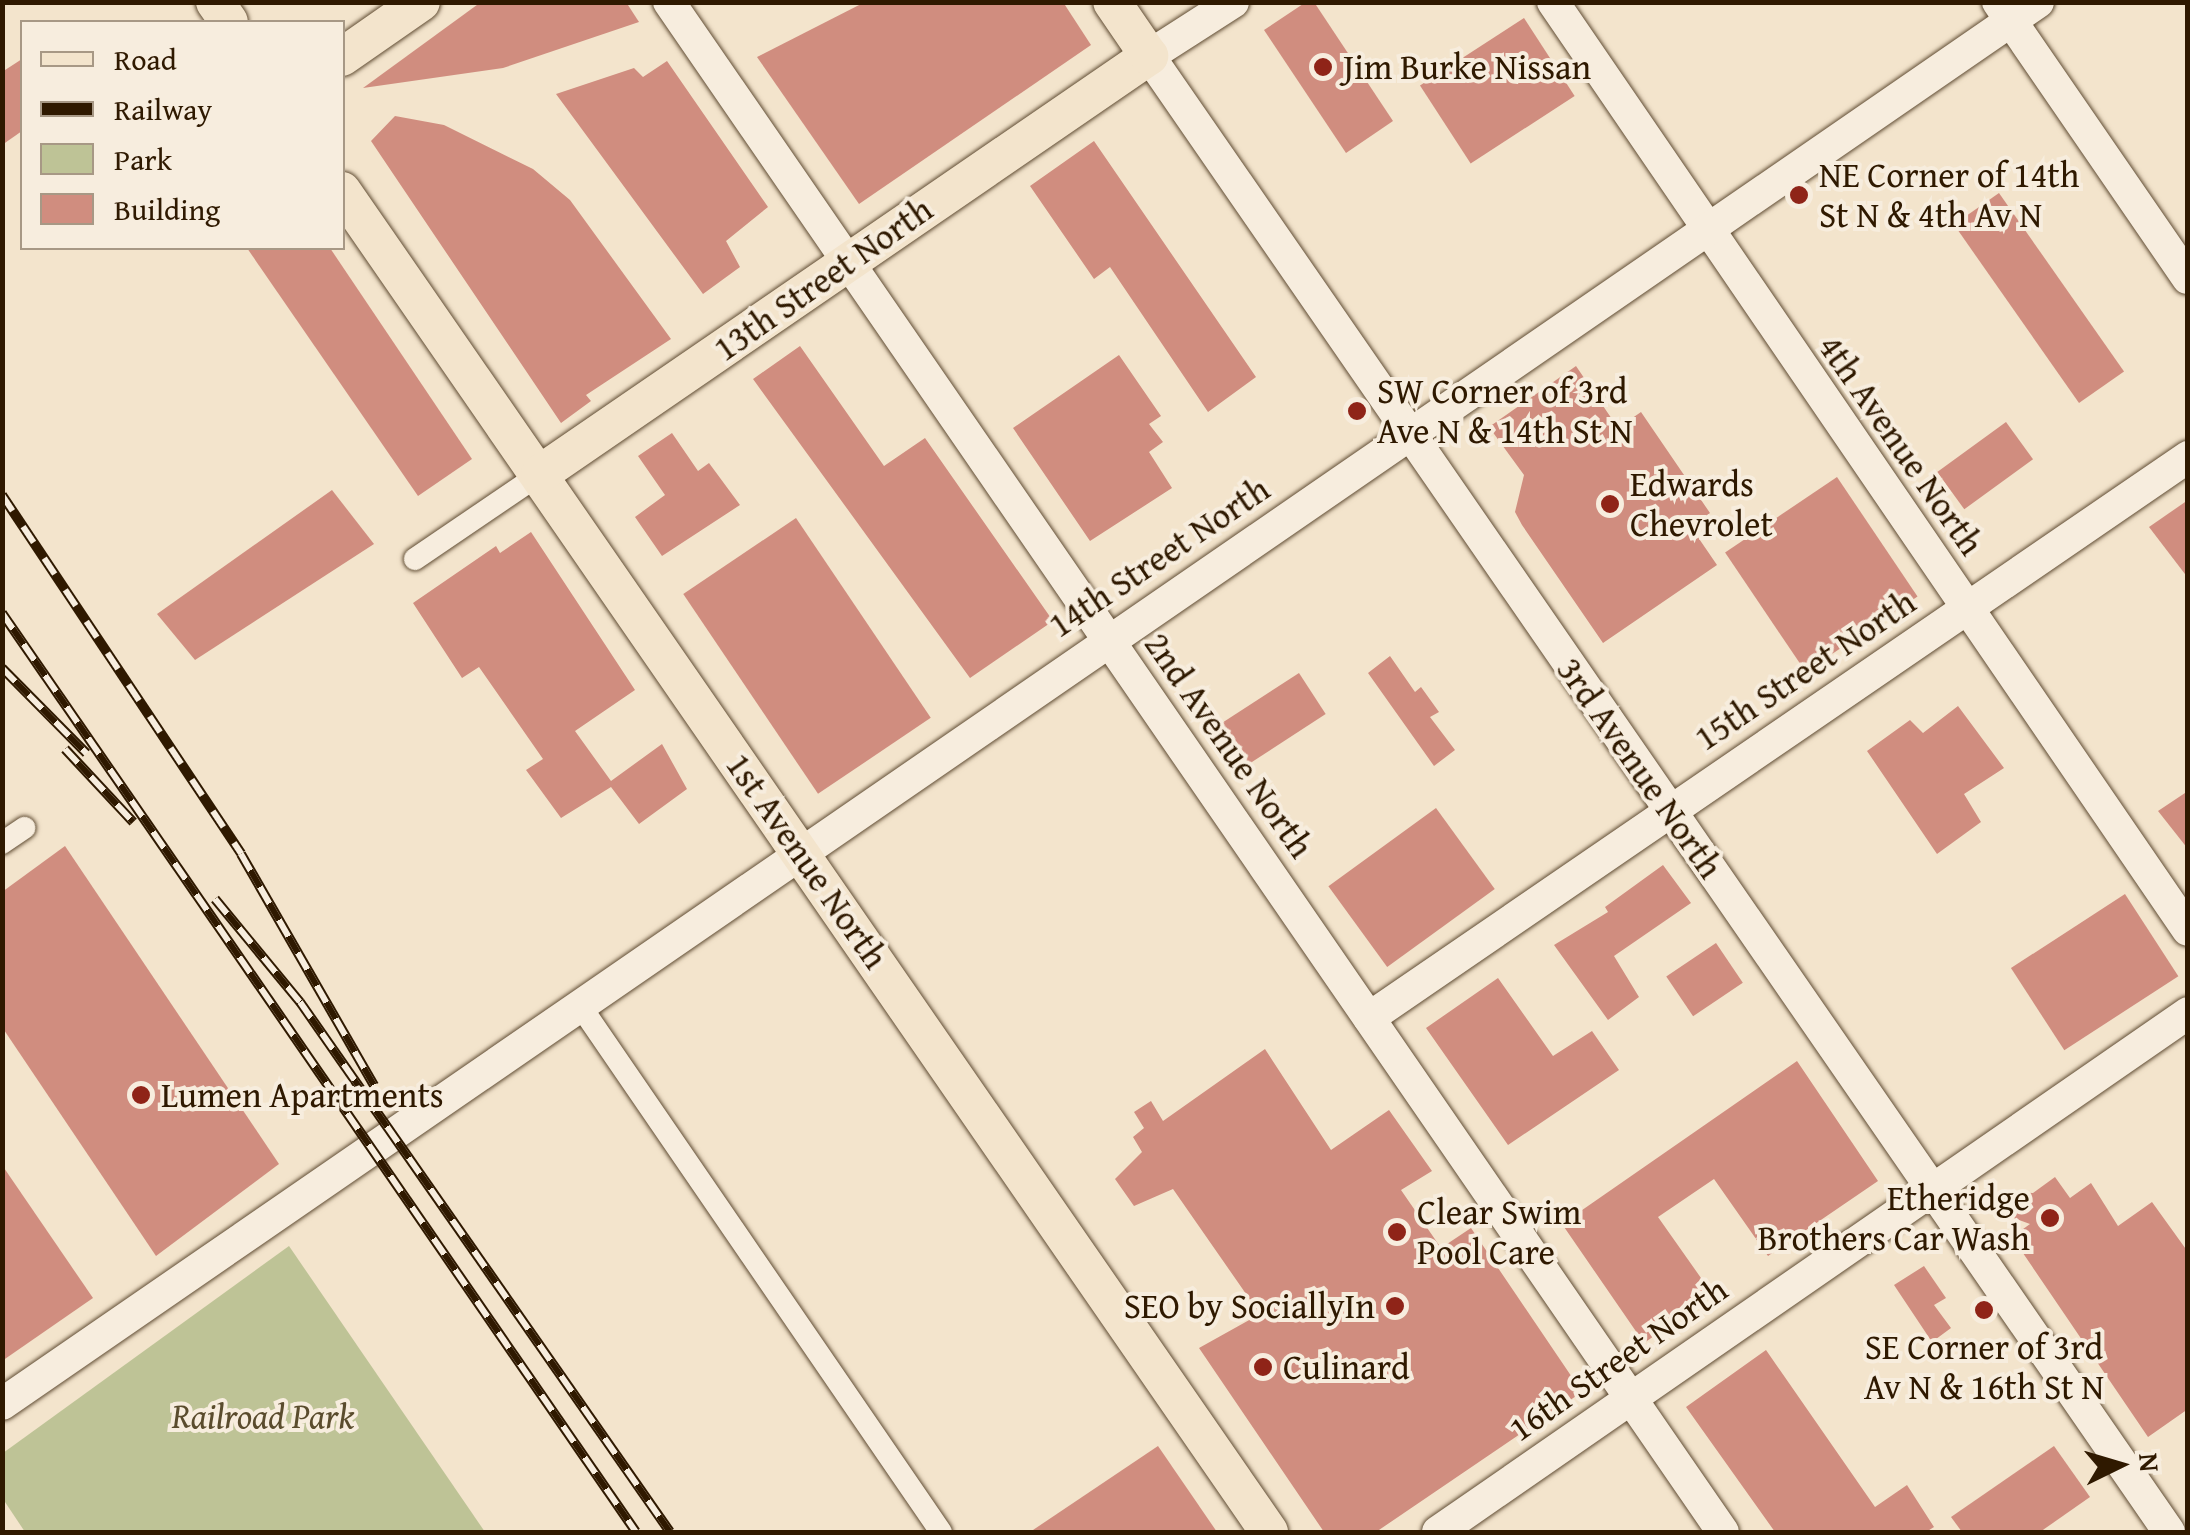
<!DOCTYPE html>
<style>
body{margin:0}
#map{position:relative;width:2190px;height:1535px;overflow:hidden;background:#f3e4cc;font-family:"Gentium Book Plus",serif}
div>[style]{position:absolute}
.green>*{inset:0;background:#bec396}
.building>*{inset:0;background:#d08d7f;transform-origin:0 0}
.roads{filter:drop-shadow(0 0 2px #604c33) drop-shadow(0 0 2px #604c33)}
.street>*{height:22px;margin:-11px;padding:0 11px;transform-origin:11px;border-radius:11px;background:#f7edde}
.secondary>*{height:32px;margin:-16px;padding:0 16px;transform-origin:16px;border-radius:16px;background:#f7edde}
.primary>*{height:38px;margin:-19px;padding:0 19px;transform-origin:19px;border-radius:19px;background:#f3e4cc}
.rail>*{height:10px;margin-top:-5px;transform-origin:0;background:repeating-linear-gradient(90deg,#f7edde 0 19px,#2f1900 0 38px);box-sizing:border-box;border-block:2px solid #2f1900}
.dots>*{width:28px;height:28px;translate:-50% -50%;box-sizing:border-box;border:5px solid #f7edde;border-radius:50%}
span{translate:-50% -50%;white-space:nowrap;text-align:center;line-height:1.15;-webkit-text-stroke:8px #f7edde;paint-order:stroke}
.poi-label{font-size:35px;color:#2f1900}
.left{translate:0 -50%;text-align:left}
.right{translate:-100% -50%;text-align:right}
.street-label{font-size:35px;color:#2f1900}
.park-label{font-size:35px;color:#5a4c2d;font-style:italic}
.frame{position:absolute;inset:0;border:5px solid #2f1900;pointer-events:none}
.legend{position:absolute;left:20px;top:20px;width:325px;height:230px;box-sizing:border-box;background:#f7edde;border:2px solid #a79885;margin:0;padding:12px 18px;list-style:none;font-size:30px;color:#2f1900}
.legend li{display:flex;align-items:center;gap:20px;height:50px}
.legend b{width:50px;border:2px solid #a79885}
.north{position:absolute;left:2070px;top:1415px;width:100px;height:100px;-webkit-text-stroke:8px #f7edde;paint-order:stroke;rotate:85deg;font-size:28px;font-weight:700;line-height:40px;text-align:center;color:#2f1900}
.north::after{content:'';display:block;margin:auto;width:35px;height:45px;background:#2f1900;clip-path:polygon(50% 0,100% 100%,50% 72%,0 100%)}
</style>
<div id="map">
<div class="green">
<div style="clip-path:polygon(289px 1246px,485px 1532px,25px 1532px,3px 1499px,3px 1453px)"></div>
</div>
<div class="building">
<div style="clip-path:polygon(481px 2px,626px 2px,639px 22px,503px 68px,363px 88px)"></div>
<div style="clip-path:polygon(865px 2px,1063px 2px,1091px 45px,859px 204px,757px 57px)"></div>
<div style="clip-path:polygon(1306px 2px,1314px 2px,1393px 121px,1346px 153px,1264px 30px)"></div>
<div style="left:1524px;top:18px;width:93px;height:124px;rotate:57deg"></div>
<div style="clip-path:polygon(22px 59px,22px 131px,2px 145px,2px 72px)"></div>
<div style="clip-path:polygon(667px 61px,768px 207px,726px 241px,740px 267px,703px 294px,556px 94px,634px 68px,643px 77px)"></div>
<div style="clip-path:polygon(395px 116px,444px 125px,533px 169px,570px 200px,671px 339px,586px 395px,591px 401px,561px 423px,371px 141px)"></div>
<div style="clip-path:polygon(1094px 141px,1256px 377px,1208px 412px,1110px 267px,1094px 279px,1030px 186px)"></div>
<div style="left:1999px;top:193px;width:218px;height:55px;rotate:55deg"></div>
<div style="clip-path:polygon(247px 248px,330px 248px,472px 459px,418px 496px)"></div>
<div style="clip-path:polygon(800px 346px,884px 466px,925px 438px,1053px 621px,970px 678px,753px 379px)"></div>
<div style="clip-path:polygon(1119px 355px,1161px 416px,1149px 424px,1163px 442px,1149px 452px,1172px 488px,1090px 541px,1013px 428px)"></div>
<div style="clip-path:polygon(1576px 366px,1618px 428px,1641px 412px,1710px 513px,1691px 527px,1717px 565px,1603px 643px,1522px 525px,1515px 512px,1524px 475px,1489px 427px)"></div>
<div style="left:2006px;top:422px;width:46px;height:85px;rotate:54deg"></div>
<div style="clip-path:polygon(672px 433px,698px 471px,709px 463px,740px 505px,662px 556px,635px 517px,665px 495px,638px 456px)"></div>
<div style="left:1837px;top:477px;width:144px;height:135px;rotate:56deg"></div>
<div style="clip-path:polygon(332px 490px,374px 544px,195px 660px,157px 614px)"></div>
<div style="clip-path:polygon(2188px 500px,2188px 578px,2149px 527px)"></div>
<div style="left:796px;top:518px;width:241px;height:136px;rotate:56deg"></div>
<div style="clip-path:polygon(531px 532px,635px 690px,575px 731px,611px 781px,662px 744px,687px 789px,639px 824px,611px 787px,561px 818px,526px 770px,543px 759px,479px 667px,462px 678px,413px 603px,496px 546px,500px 553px)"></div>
<div style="clip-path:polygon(1390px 656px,1415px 692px,1421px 687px,1439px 712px,1430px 717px,1455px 750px,1434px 766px,1368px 673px)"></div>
<div style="left:1299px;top:673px;width:49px;height:97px;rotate:57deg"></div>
<div style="clip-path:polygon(1958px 706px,2004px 768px,1964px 794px,1981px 822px,1937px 854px,1867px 751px,1910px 720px,1923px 733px)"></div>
<div style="clip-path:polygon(2188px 791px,2188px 849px,2158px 811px)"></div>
<div style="left:1436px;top:808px;width:100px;height:133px;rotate:54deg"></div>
<div style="clip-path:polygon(65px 846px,279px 1164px,156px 1256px,2px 1027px,2px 892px)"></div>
<div style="clip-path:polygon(1663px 865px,1691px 903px,1614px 956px,1639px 997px,1608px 1020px,1554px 945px,1608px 912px,1605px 907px)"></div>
<div style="left:2125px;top:894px;width:98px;height:136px;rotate:57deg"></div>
<div style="left:1716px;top:943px;width:48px;height:60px;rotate:56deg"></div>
<div style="clip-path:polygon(1498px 978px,1553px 1056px,1592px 1031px,1619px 1070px,1508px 1145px,1426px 1028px)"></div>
<div style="clip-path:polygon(1265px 1049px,1331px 1150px,1389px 1110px,1432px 1171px,1401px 1190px,1441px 1248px,1471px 1228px,1582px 1392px,1376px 1532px,1324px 1532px,1199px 1348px,1260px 1314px,1173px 1189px,1134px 1206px,1115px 1179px,1142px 1152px,1133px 1137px,1144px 1128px,1134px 1112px,1151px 1101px,1163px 1121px)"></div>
<div style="clip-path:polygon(1797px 1061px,1878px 1181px,1768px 1256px,1714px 1179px,1658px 1217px,1713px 1295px,1644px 1343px,1562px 1224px)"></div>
<div style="clip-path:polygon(2px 1165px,93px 1298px,2px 1361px)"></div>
<div style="clip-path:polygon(2055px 1177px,2070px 1198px,2091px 1183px,2118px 1226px,2152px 1202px,2188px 1252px,2188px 1409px,2148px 1437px,2012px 1237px,2030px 1224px,2000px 1213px,2005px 1192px,2033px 1193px)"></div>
<div style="clip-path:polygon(1924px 1266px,1946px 1298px,1934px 1305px,1951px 1328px,1932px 1342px,1894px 1285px)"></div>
<div style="clip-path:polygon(1766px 1350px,1875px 1507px,1907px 1485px,1934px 1527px,1926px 1532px,1775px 1532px,1686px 1407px)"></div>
<div style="clip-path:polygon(1158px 1446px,1217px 1532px,1030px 1532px)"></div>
<div style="clip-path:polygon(2054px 1446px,2090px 1497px,2040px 1532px,1962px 1532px,1951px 1517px)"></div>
</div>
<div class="roads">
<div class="street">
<div style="left:415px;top:559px;width:151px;rotate:-34.2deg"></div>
<div style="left:2px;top:843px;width:27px;rotate:-34deg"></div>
<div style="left:579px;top:1004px;width:640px;rotate:55.57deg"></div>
</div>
<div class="secondary">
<div style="left:669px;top:2px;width:1858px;rotate:55.44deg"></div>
<div style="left:1233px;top:2px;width:100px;rotate:147.3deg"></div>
<div style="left:1149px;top:56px;width:1794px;rotate:55.35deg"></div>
<div style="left:1553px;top:2px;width:1124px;rotate:55.62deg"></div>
<div style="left:1998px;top:2px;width:335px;rotate:55.5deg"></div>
<div style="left:1369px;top:1018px;width:993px;rotate:-34.41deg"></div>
<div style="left:2px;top:1404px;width:2472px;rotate:-34.55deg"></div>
<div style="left:1438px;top:1532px;width:912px;rotate:-34.68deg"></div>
</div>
<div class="primary">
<div style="left:215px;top:2px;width:24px;rotate:55deg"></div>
<div style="left:342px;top:57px;width:96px;rotate:-34.8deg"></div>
<div style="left:342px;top:191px;width:1630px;rotate:55.34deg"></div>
<div style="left:540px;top:474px;width:739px;rotate:-34.46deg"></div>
<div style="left:1149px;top:56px;width:65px;rotate:-124.4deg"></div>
</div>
</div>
<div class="rail">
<div style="left:2px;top:495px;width:431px;rotate:56.3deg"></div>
<div style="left:241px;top:854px;width:267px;rotate:60.1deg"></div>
<div style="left:2px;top:613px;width:1116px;rotate:55.4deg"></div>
<div style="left:2px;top:668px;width:120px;rotate:45.3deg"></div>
<div style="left:65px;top:749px;width:100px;rotate:47deg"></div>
<div style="left:215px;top:899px;width:134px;rotate:50.5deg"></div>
<div style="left:300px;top:1002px;width:646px;rotate:55.08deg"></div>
</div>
<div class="dots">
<div style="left:1323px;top:67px;background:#8f2418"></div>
<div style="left:1799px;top:195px;background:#8f2418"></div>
<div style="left:1357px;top:411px;background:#8f2418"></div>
<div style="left:1610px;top:504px;background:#8f2418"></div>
<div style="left:141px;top:1095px;background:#8f2418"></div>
<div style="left:2050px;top:1218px;background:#8f2418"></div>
<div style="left:1397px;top:1232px;background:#8f2418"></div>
<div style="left:1395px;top:1306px;background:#8f2418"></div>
<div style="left:1984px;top:1310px;background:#8f2418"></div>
<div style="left:1263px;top:1367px;background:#8f2418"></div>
</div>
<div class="poi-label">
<span class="left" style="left:1343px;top:67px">Jim Burke Nissan</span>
<span class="left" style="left:1819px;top:195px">NE Corner of 14th<br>St N &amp; 4th Av N</span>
<span class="left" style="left:1377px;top:411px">SW Corner of 3rd<br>Ave N &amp; 14th St N</span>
<span class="left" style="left:1630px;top:504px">Edwards<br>Chevrolet</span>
<span class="left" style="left:161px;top:1095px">Lumen Apartments</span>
<span class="right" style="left:2030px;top:1218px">Etheridge<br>Brothers Car Wash</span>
<span class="left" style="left:1417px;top:1232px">Clear Swim<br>Pool Care</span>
<span class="right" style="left:1375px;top:1306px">SEO by SociallyIn</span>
<span style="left:1984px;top:1367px">SE Corner of 3rd<br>Av N &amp; 16th St N</span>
<span class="left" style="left:1283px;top:1367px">Culinard</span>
</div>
<div class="street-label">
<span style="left:823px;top:279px;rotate:-35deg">13th Street North</span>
<span style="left:1901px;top:445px;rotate:55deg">4th Avenue North</span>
<span style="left:1159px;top:557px;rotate:-34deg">14th Street North</span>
<span style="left:1805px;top:670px;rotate:-34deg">15th Street North</span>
<span style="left:1229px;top:745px;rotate:55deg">2nd Avenue North</span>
<span style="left:1640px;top:768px;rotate:55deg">3rd Avenue North</span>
<span style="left:807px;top:861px;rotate:55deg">1st Avenue North</span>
<span style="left:1618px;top:1359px;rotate:-35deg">16th Street North</span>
</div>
<div class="park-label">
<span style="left:263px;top:1416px">Railroad Park</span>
</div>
<div class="frame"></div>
<ul class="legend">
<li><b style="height:12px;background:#f3e4cc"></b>Road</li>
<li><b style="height:12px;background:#2f1900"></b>Railway</li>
<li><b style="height:28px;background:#bec396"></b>Park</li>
<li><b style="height:28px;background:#d08d7f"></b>Building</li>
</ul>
<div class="north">N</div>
</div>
